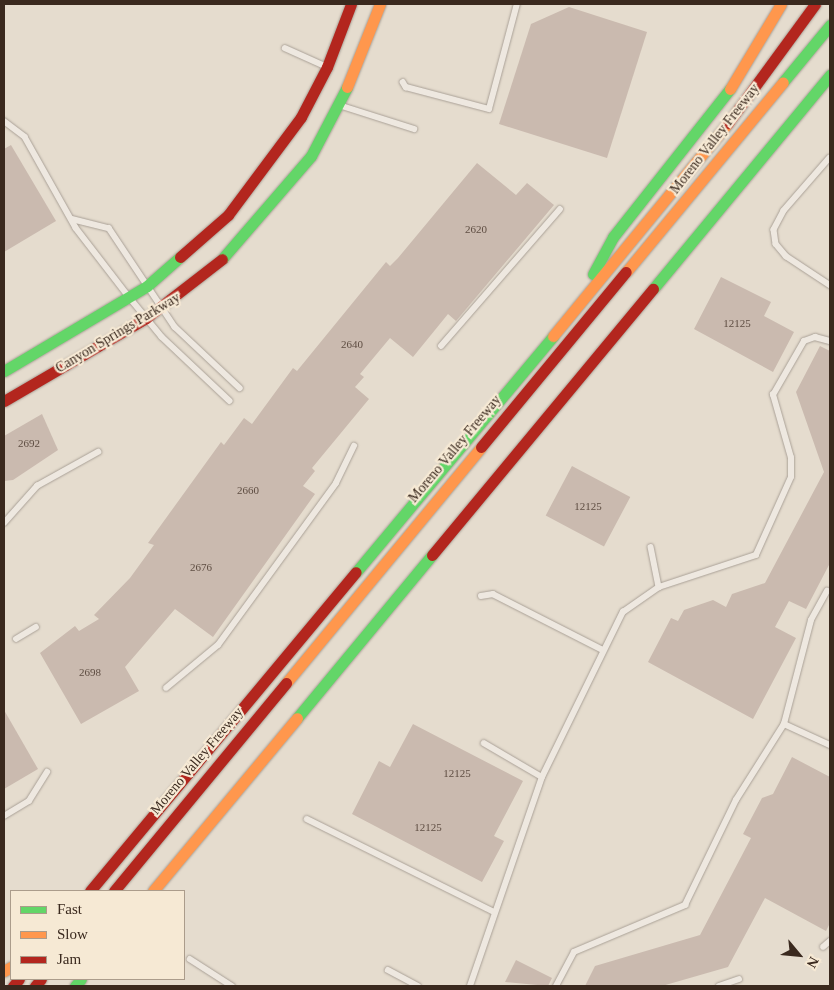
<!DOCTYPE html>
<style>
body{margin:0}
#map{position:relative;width:834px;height:990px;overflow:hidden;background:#e5dcce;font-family:"Times New Roman",serif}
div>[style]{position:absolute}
.building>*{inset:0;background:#cabaaf;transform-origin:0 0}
.roads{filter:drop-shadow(0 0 1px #aaa197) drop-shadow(0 0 1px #aaa197)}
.lane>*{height:5.5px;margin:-2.75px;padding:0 2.75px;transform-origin:2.75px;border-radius:2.75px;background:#eee8e0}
.fast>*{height:11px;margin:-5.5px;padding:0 5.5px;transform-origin:5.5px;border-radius:5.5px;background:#63d668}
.slow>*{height:11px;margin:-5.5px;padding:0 5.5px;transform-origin:5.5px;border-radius:5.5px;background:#ff974d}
.jam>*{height:11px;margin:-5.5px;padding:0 5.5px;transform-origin:5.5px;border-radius:5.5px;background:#b3261e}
span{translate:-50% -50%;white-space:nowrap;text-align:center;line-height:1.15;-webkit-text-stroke:4.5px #f6e9d4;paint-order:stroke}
.number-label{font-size:11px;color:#5e4d42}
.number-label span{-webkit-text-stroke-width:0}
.street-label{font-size:14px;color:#3a291e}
.frame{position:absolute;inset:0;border:5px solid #3a291e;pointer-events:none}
.legend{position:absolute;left:10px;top:890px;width:175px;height:90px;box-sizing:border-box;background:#f6e9d4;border:1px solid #ab9c8b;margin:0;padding:6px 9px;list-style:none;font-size:15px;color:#3a291e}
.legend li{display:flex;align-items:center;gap:10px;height:25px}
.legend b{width:25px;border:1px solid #ab9c8b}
.north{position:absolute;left:774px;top:930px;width:50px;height:50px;-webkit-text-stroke:4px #f6e9d4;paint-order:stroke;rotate:118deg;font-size:14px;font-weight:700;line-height:20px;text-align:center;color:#3a291e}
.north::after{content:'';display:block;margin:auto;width:18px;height:22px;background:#3a291e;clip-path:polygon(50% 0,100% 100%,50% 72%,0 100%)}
</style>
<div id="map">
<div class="building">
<div style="clip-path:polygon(569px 7px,647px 32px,607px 158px,499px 124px,531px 24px)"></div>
<div style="clip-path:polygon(11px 145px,56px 221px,4px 252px,4px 149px)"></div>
<div style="clip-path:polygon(477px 163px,516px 195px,527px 183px,554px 205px,456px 321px,448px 314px,413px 357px,390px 338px,360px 374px,364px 377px,355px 387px,369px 399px,312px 468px,315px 471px,303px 486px,315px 494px,213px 637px,175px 609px,125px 667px,139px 691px,81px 724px,40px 653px,75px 626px,79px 631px,99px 619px,94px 615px,130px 578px,154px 545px,148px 543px,221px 442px,224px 445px,244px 418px,252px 424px,293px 368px,297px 371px,386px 262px,390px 266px,398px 258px)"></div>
<div style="clip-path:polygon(721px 277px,771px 302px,764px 316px,794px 332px,773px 372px,694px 329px)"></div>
<div style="clip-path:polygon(820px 346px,830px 351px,830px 563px,806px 609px,789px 601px,775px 627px,796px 638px,753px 719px,648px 662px,671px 618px,678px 621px,684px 610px,713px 600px,726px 607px,732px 594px,765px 583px,824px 472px,796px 392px)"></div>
<div style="clip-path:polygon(42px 414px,58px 450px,13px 480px,4px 481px,4px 436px)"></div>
<div style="left:572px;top:466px;width:66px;height:56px;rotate:28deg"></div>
<div style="clip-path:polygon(4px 710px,38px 769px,4px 789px)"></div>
<div style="clip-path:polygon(413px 724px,523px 781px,494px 836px,504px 841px,482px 882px,352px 814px,379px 761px,390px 767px)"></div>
<div style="clip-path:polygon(792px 757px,830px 777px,830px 923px,826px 931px,765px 898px,728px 967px,662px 986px,585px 986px,595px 966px,700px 935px,751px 838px,743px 834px,762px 798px,773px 794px)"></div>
<div style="clip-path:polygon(516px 960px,552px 978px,548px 986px,505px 982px)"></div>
</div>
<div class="roads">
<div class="lane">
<div style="left:285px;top:48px;width:44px;rotate:24.2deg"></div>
<div style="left:403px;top:82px;width:6px;rotate:59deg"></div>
<div style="left:406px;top:87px;width:86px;rotate:14.8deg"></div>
<div style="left:489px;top:109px;width:109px;rotate:-75.1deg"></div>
<div style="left:339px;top:105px;width:79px;rotate:17.7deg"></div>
<div style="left:4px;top:121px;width:26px;rotate:37deg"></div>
<div style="left:25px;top:137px;width:104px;rotate:60.7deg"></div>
<div style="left:76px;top:228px;width:88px;rotate:52.4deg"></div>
<div style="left:130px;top:298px;width:50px;rotate:50.6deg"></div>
<div style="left:162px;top:337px;width:93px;rotate:43.3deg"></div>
<div style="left:830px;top:158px;width:70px;rotate:131deg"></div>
<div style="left:784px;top:211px;width:21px;rotate:118deg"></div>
<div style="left:774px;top:230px;width:14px;rotate:82deg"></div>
<div style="left:776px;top:244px;width:16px;rotate:50deg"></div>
<div style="left:786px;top:256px;width:53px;rotate:33.4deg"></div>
<div style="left:72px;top:219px;width:38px;rotate:14deg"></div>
<div style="left:109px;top:228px;width:119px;rotate:56.3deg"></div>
<div style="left:175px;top:327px;width:89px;rotate:43.2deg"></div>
<div style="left:441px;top:346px;width:181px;rotate:-49deg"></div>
<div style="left:4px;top:523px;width:50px;rotate:-48.3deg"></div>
<div style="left:37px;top:486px;width:70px;rotate:-29.1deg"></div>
<div style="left:651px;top:547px;width:41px;rotate:78.7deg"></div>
<div style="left:481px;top:596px;width:12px;rotate:-9deg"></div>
<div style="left:493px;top:594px;width:123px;rotate:27deg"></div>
<div style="left:16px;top:639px;width:23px;rotate:-31deg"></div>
<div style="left:166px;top:688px;width:67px;rotate:-39.6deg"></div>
<div style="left:218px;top:645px;width:200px;rotate:-53.9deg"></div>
<div style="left:336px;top:483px;width:41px;rotate:-64.1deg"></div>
<div style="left:784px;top:724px;width:51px;rotate:24.5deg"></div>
<div style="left:484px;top:743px;width:67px;rotate:30.4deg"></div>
<div style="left:4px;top:816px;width:29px;rotate:-31deg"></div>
<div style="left:29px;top:801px;width:34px;rotate:-58deg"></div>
<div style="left:307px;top:819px;width:209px;rotate:26.4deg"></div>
<div style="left:823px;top:947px;width:9px;rotate:-41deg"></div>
<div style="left:190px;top:959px;width:50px;rotate:32.7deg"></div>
<div style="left:388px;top:970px;width:34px;rotate:28deg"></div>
<div style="left:470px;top:986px;width:221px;rotate:-71deg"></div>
<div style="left:542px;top:777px;width:184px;rotate:-63.9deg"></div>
<div style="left:623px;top:612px;width:44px;rotate:-34.8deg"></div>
<div style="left:659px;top:587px;width:102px;rotate:-18.3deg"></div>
<div style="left:756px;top:555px;width:85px;rotate:-65.8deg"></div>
<div style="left:791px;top:477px;width:19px;rotate:-90deg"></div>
<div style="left:791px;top:458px;width:66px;rotate:-105.9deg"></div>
<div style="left:773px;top:395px;width:62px;rotate:-60.1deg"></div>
<div style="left:804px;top:341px;width:12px;rotate:-20deg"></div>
<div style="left:815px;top:337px;width:16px;rotate:15deg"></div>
<div style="left:556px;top:986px;width:38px;rotate:-62deg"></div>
<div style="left:574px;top:952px;width:121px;rotate:-22.9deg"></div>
<div style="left:685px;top:905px;width:117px;rotate:-64.1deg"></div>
<div style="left:736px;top:800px;width:90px;rotate:-57.7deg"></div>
<div style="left:784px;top:724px;width:107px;rotate:-75.4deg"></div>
<div style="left:811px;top:620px;width:33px;rotate:-61deg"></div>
<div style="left:719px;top:986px;width:21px;rotate:-19deg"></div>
</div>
<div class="fast">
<div style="left:783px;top:82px;width:74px;rotate:-50.5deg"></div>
<div style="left:222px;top:259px;width:136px;rotate:-49.2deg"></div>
<div style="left:311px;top:156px;width:78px;rotate:-62.4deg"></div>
<div style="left:593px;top:274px;width:42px;rotate:-61.6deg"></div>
<div style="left:613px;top:237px;width:189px;rotate:-51.7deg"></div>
<div style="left:653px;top:289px;width:278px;rotate:-50.4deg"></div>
<div style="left:4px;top:371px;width:166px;rotate:-30.7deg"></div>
<div style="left:147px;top:286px;width:44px;rotate:-41.3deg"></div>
<div style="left:356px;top:572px;width:307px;rotate:-50.1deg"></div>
<div style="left:297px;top:718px;width:212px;rotate:-50.4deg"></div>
<div style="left:75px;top:986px;width:9px;rotate:-49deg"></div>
</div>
<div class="slow">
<div style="left:347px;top:87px;width:89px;rotate:-68.3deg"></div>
<div style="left:730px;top:89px;width:99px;rotate:-59deg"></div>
<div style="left:626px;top:272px;width:246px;rotate:-50.4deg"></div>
<div style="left:553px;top:336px;width:276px;rotate:-50.6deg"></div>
<div style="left:286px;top:683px;width:306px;rotate:-50.4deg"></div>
<div style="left:153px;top:891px;width:225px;rotate:-50.2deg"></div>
<div style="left:4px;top:971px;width:8px;rotate:-30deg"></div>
</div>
<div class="jam">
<div style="left:728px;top:123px;width:147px;rotate:-53.8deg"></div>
<div style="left:180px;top:257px;width:64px;rotate:-41.2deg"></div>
<div style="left:228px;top:215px;width:122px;rotate:-53.3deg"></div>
<div style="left:301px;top:117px;width:56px;rotate:-62.5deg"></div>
<div style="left:327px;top:67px;width:67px;rotate:-69.1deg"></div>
<div style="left:4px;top:401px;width:164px;rotate:-30.3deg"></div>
<div style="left:146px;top:318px;width:96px;rotate:-37.8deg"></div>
<div style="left:481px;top:447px;width:227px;rotate:-50.4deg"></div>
<div style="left:432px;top:555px;width:346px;rotate:-50.3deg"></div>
<div style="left:90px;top:891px;width:415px;rotate:-50.2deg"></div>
<div style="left:114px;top:891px;width:270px;rotate:-50.4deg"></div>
<div style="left:13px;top:986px;width:9px;rotate:-49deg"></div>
<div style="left:35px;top:986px;width:9px;rotate:-49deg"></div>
</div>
</div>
<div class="number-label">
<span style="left:476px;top:229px">2620</span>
<span style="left:737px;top:323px">12125</span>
<span style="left:352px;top:344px">2640</span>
<span style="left:29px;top:443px">2692</span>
<span style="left:248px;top:490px">2660</span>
<span style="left:588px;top:506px">12125</span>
<span style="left:201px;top:567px">2676</span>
<span style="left:90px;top:672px">2698</span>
<span style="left:457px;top:773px">12125</span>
<span style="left:428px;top:827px">12125</span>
</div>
<div class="street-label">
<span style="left:715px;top:139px;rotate:-52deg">Moreno Valley Freeway</span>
<span style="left:118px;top:333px;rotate:-31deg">Canyon Springs Parkway</span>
<span style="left:455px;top:449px;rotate:-50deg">Moreno Valley Freeway</span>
<span style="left:197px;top:761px;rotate:-50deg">Moreno Valley Freeway</span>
</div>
<div class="frame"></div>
<ul class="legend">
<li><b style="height:6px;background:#63d668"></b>Fast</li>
<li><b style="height:6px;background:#ff974d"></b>Slow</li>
<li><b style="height:6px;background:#b3261e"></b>Jam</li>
</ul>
<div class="north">N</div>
</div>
